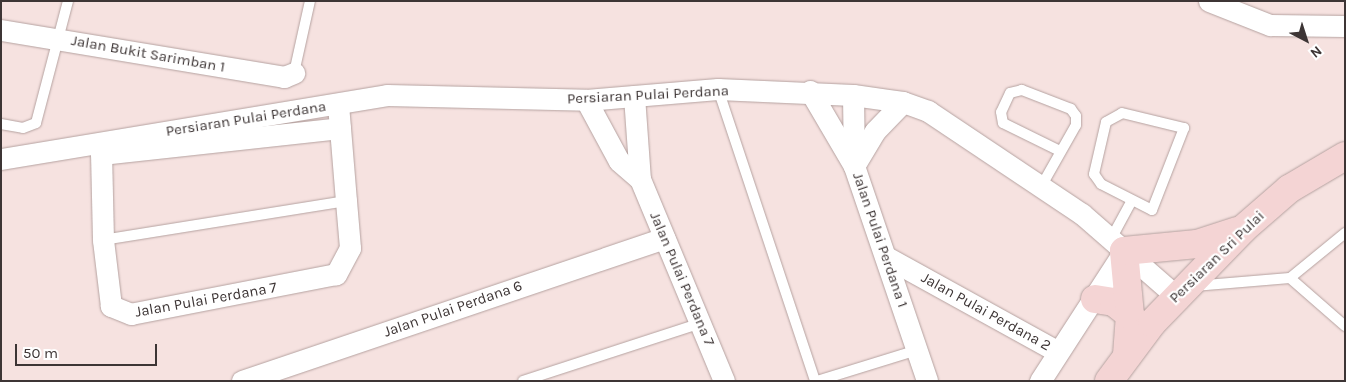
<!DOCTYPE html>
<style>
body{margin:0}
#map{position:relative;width:1346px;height:382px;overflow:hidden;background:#f6e2e0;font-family:Karla,sans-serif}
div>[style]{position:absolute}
.roads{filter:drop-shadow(0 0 1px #b5a2a0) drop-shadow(0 0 1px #b5a2a0)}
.lane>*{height:10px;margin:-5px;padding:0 5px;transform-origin:5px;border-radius:5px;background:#fff}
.street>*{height:21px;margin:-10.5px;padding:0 10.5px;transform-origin:10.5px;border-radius:10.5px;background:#fff}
.secondary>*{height:28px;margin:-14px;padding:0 14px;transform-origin:14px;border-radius:14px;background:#f4d4d4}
span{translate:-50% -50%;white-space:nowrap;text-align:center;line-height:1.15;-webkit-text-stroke:4.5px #fff;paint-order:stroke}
.street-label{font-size:15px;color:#3d3535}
.frame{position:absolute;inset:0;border:2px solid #3d3535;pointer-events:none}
.north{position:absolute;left:1281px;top:15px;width:50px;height:50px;-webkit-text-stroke:4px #fff;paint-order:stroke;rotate:140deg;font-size:14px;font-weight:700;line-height:20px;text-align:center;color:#3d3535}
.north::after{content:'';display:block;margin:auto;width:18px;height:22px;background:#3d3535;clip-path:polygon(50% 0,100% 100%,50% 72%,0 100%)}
.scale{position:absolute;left:15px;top:344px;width:142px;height:22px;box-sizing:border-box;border:2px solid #3d3535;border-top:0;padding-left:6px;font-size:15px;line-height:18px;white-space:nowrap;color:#3d3535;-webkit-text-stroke:4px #fff;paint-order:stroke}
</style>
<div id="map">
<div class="roads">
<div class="lane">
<div style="left:294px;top:73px;width:74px;rotate:-77.5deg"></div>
<div style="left:718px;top:89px;width:308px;rotate:71.6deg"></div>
<div style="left:1122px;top:113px;width:64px;rotate:13.6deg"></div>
<div style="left:1184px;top:128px;width:88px;rotate:111.3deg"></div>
<div style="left:1152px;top:210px;width:57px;rotate:-153deg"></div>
<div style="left:1101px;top:184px;width:12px;rotate:-125deg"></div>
<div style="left:1094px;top:174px;width:53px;rotate:-77deg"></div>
<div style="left:1106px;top:122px;width:18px;rotate:-29deg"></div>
<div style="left:1px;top:124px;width:22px;rotate:10deg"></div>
<div style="left:23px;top:128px;width:14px;rotate:-21deg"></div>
<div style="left:36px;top:123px;width:126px;rotate:-75.3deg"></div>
<div style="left:1042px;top:185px;width:69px;rotate:-60.5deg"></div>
<div style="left:1076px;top:125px;width:9px;rotate:-90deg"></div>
<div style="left:1076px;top:116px;width:9px;rotate:-126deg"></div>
<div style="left:1071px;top:109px;width:53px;rotate:-158.8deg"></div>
<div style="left:1022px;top:90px;width:12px;rotate:166deg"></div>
<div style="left:1010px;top:93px;width:21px;rotate:115deg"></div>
<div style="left:1001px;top:112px;width:11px;rotate:80deg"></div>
<div style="left:1003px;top:123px;width:64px;rotate:26.2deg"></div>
<div style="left:1111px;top:239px;width:42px;rotate:-61.6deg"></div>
<div style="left:103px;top:240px;width:246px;rotate:-9.1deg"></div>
<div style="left:1290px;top:278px;width:73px;rotate:41.1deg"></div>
<div style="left:1194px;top:286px;width:96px;rotate:-4.8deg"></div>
<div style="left:1290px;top:278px;width:71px;rotate:-39.3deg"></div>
<div style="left:523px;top:381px;width:188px;rotate:-18deg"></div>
<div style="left:817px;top:381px;width:105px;rotate:-17.2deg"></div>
</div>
<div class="street">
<div style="left:1209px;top:1px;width:66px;rotate:21.5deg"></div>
<div style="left:1270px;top:25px;width:75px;rotate:0.8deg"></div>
<div style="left:1px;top:30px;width:287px;rotate:9.4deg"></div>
<div style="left:284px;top:77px;width:11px;rotate:-22deg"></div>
<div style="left:810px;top:91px;width:87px;rotate:59.6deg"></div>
<div style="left:854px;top:166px;width:41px;rotate:-59deg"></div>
<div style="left:875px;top:131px;width:40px;rotate:-46deg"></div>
<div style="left:853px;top:95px;width:71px;rotate:89.2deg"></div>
<div style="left:854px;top:166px;width:227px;rotate:71.2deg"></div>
<div style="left:634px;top:96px;width:83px;rotate:85.9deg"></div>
<div style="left:640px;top:179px;width:219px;rotate:67.4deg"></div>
<div style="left:586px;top:100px;width:69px;rotate:61.6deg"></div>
<div style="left:619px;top:161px;width:28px;rotate:41deg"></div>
<div style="left:338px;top:105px;width:23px;rotate:85deg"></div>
<div style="left:340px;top:128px;width:73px;rotate:85.3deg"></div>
<div style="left:346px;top:201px;width:47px;rotate:85.1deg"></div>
<div style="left:350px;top:248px;width:30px;rotate:118deg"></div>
<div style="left:336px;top:274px;width:209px;rotate:169deg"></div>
<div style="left:131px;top:314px;width:22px;rotate:-158deg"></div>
<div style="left:111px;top:306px;width:66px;rotate:-96.9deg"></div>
<div style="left:103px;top:240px;width:86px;rotate:-91.3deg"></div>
<div style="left:101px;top:154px;width:240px;rotate:-6.2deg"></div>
<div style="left:1px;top:159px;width:391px;rotate:-9.4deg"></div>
<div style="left:387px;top:95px;width:199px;rotate:1.4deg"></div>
<div style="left:586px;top:100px;width:132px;rotate:-4.8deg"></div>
<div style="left:718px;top:89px;width:135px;rotate:2.5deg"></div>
<div style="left:853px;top:95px;width:50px;rotate:8deg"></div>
<div style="left:903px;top:102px;width:27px;rotate:20deg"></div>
<div style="left:928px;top:111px;width:185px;rotate:33.8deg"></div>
<div style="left:1082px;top:214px;width:125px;rotate:41.1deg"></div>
<div style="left:888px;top:258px;width:194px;rotate:28.9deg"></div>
<div style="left:242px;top:381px;width:446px;rotate:-18.7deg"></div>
<div style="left:1040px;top:381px;width:155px;rotate:-57.1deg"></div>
</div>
<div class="secondary">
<div style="left:1095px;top:299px;width:19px;rotate:9deg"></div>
<div style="left:1114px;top:302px;width:21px;rotate:39deg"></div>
<div style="left:1127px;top:355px;width:40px;rotate:-85.7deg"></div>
<div style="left:1130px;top:315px;width:64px;rotate:-95.4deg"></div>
<div style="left:1124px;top:251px;width:73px;rotate:-5.5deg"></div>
<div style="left:1197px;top:244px;width:42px;rotate:-18deg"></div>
<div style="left:1109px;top:381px;width:72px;rotate:-53.4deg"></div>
<div style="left:1152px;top:323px;width:131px;rotate:-45.9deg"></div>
<div style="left:1243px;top:229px;width:61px;rotate:-41deg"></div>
<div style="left:1289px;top:189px;width:65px;rotate:-30.5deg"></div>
</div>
</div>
<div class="street-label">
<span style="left:148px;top:54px;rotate:10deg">Jalan Bukit Sarimban 1</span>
<span style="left:648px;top:95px;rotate:-3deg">Persiaran Pulai Perdana</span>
<span style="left:246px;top:119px;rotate:-9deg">Persiaran Pulai Perdana</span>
<span style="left:880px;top:240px;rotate:71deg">Jalan Pulai Perdana 1</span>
<span style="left:1217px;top:257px;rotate:-44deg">Persiaran Sri Pulai</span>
<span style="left:682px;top:279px;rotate:67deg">Jalan Pulai Perdana 7</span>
<span style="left:206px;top:300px;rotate:-10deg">Jalan Pulai Perdana 7</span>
<span style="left:453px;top:309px;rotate:-19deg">Jalan Pulai Perdana 6</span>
<span style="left:986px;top:312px;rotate:29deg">Jalan Pulai Perdana 2</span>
</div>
<div class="frame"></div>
<div class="north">N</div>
<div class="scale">50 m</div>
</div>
